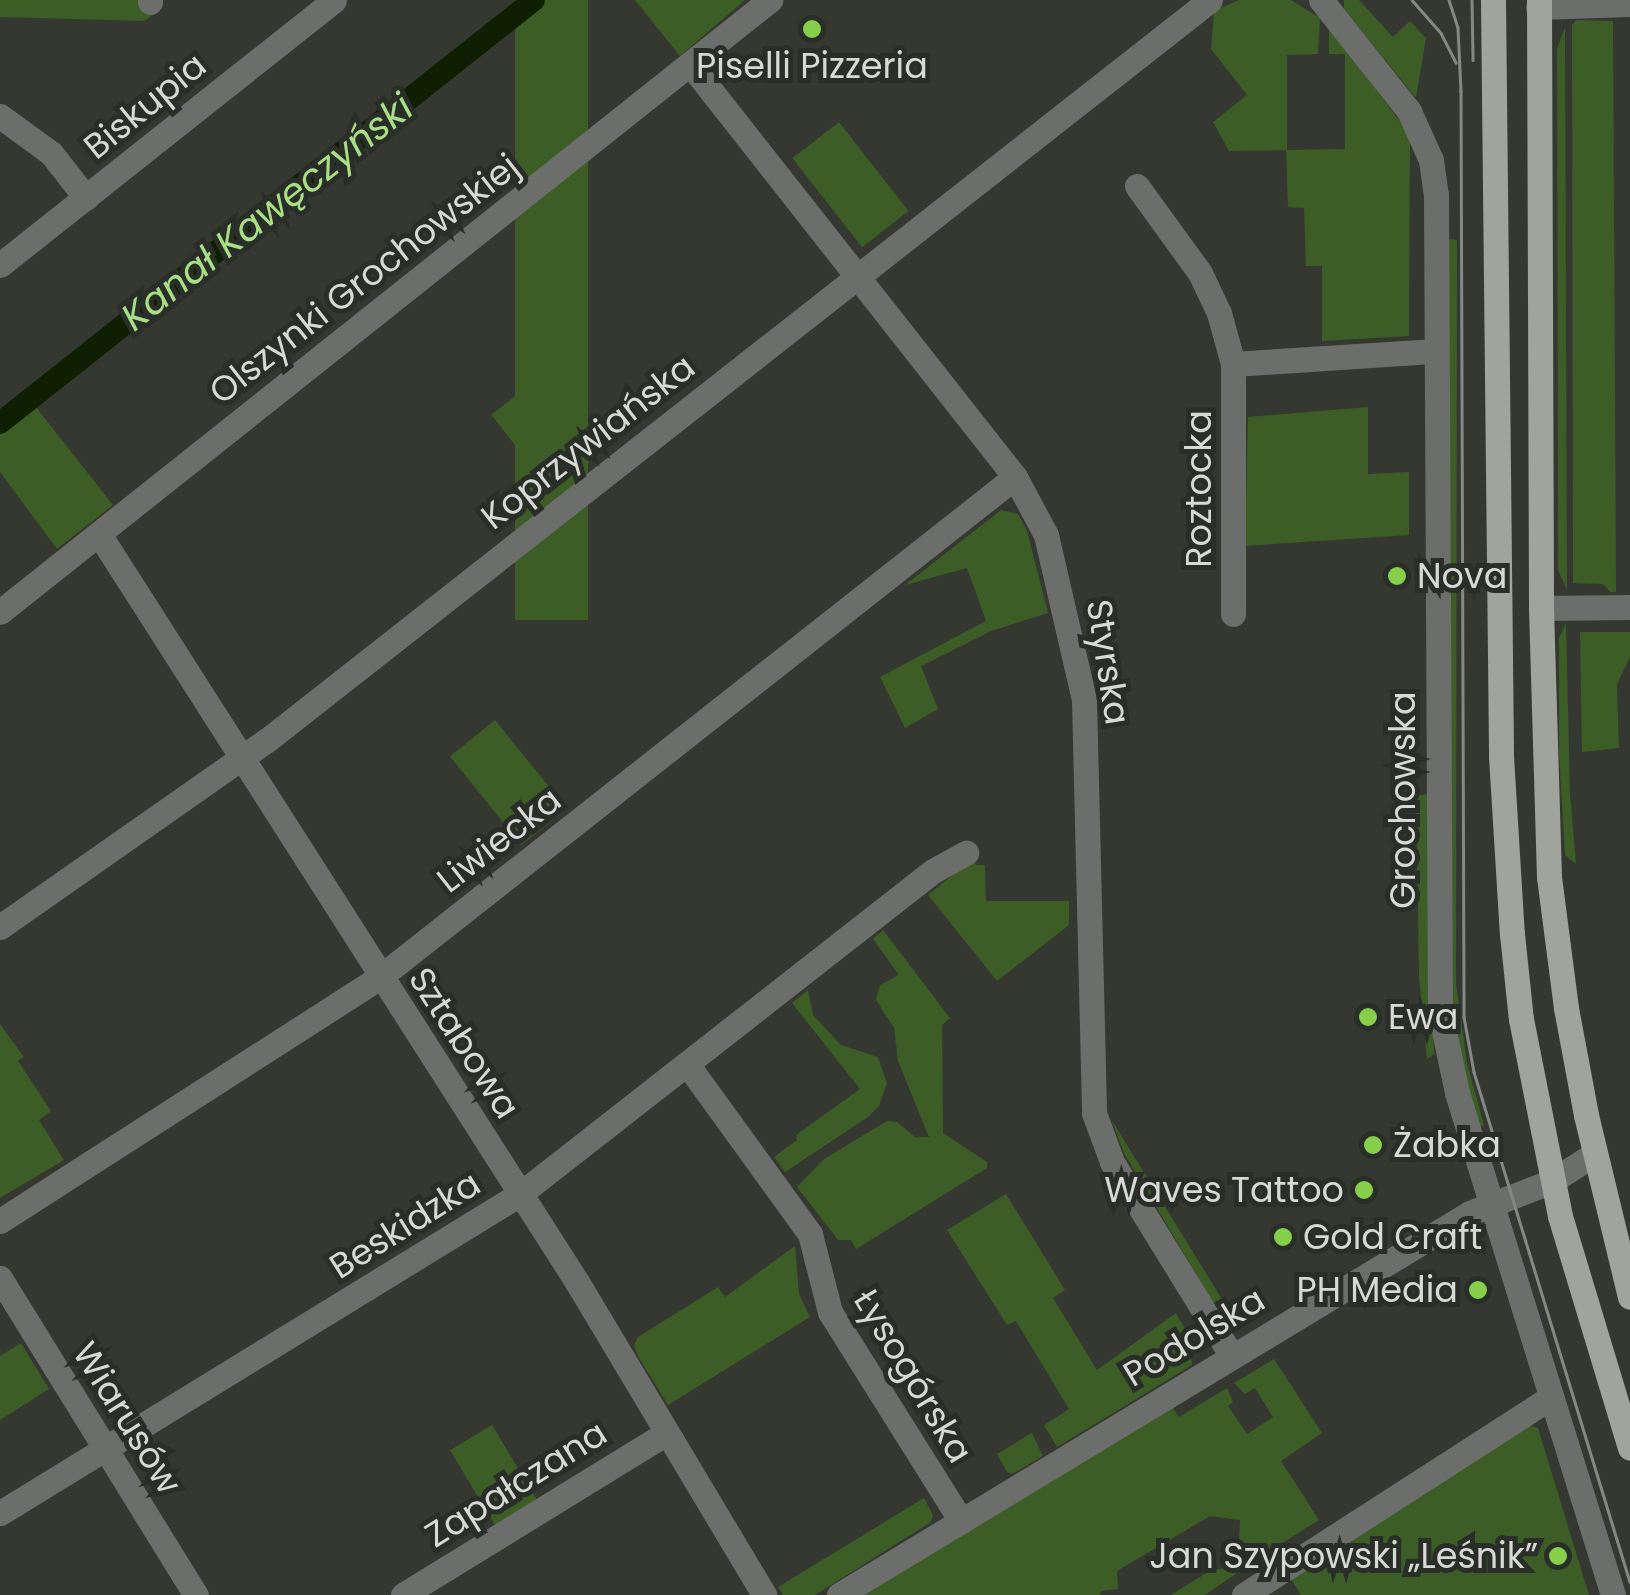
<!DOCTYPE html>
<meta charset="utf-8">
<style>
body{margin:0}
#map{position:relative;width:1630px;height:1595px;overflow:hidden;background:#343831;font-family:Poppins,sans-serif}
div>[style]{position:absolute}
.green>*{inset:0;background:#3d5d26;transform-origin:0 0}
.canal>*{height:22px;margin:-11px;padding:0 11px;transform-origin:11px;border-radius:11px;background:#0e2001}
.minor>*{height:25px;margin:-12.5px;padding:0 12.5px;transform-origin:12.5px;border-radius:12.5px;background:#6c6e6b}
.major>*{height:25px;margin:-12.5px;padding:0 12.5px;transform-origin:12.5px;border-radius:12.5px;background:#a0a49d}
.tram>*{height:2.5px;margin:-1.25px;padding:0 1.25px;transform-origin:1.25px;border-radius:1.25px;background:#858983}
.dots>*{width:28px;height:28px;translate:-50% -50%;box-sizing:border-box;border:5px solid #2a2e28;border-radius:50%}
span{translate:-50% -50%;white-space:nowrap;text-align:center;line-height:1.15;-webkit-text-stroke:10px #2a2e28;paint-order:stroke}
.poi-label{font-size:35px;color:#d6d9d4}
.left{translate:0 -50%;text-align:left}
.right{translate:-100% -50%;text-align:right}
.street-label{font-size:35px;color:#d6d9d4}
.water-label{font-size:38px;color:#a9df84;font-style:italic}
</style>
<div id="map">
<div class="green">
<div style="clip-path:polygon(0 0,140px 0,160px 10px,144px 21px,0 17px)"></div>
<div style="left:515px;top:0;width:73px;height:620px"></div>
<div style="clip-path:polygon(635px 0,745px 0,680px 56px)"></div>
<div style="clip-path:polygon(1239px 0,1291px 0,1320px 18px,1318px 54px,1287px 55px,1287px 150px,1345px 149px,1345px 54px,1329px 54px,1329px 27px,1402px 124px,1410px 140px,1409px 336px,1322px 341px,1322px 266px,1306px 266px,1304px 208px,1288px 207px,1286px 150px,1229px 151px,1213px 122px,1247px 95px,1211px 49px,1214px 11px)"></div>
<div style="clip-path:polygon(1344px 0,1359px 0,1393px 37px,1410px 21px,1426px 38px,1416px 98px,1344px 9px)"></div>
<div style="clip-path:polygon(1576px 20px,1613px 21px,1616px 592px,1610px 592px,1603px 584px,1573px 583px,1572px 25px)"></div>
<div style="clip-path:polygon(1565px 27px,1566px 325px,1567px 590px,1558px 570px,1558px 476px,1557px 49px)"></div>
<div style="left:839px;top:122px;width:113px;height:59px;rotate:52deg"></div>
<div style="clip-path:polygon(1447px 239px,1457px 240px,1456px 984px,1467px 1063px,1484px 1125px,1477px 1127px,1452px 1027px)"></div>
<div style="left:537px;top:379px;width:98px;height:58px;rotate:52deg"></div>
<div style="clip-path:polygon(24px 392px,113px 505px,57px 549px,0 472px,0 411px)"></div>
<div style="clip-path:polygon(1368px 407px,1368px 474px,1409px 472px,1409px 535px,1245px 546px,1248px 417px)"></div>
<div style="clip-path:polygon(1001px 510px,1018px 514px,1027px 531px,1048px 613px,991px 631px,921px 666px,938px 709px,905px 728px,880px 677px,986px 621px,967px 568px,905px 585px)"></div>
<div style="clip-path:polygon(1566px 623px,1570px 794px,1576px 864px,1565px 855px,1559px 753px,1559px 638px)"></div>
<div style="clip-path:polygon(1580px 632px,1630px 632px,1630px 657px,1617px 684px,1619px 748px,1582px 752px)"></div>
<div style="left:495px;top:720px;width:114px;height:58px;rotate:51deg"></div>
<div style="clip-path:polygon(1427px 794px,1434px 1054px,1427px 1059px,1419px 977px,1416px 796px)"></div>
<div style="clip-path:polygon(973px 859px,976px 865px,985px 865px,986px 901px,1069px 901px,1069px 925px,997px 981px,928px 895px)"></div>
<div style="clip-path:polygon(883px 930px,950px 1018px,942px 1025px,943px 1133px,987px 1162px,987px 1168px,856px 1249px,851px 1240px,838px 1240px,797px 1187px,824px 1159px,887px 1121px,897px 1122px,915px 1137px,929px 1137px,898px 1061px,894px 1028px,876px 1000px,880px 985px,899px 975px,873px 939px)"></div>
<div style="clip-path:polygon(808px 990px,813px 1015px,841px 1045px,878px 1057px,887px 1083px,879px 1106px,868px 1117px,785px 1172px,774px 1157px,797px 1140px,796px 1135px,860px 1089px,792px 1003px)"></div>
<div style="clip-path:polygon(0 1024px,24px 1057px,18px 1061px,51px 1111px,39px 1120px,64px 1160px,0 1198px)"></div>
<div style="clip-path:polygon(1111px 1119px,1236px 1322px,1225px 1322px,1124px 1153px)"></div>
<div style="clip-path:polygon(1006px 1194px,1065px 1290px,1053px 1298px,1097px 1370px,1176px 1313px,1189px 1336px,1192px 1365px,1057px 1447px,1044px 1425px,1069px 1409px,1016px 1321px,1007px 1325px,947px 1230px)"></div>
<div style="clip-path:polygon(795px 1246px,799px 1294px,810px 1317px,668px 1405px,638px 1356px,634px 1345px,638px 1337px,718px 1287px,725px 1297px)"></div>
<div style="clip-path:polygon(21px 1343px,49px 1389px,0 1420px,0 1356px)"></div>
<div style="clip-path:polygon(1274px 1359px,1322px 1433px,1281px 1461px,1319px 1520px,1257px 1559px,1239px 1539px,1240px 1520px,1210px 1516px,1117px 1571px,1118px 1589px,1101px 1591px,1100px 1595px,863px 1595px,1170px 1404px,1179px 1417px,1227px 1388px,1233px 1402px,1228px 1406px,1247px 1434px,1273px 1417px,1255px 1388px,1245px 1394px,1234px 1383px)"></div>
<div style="left:492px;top:1425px;width:87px;height:49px;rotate:59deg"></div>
<div style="clip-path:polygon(1529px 1425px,1538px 1428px,1589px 1595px,1301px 1595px,1291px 1579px)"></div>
<div style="clip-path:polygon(1032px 1433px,1043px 1456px,1012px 1474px,1007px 1472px,997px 1454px)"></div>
<div style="clip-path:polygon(924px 1498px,933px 1515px,931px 1522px,815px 1595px,783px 1595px,778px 1587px)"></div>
<div style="clip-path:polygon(1234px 1556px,1247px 1566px,1205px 1595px,1171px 1595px,1211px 1570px,1223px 1569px,1226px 1561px)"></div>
</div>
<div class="canal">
<div style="left:0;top:423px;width:681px;rotate:-38.38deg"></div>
</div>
<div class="minor">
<div style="left:1321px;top:0;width:142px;rotate:51.6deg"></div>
<div style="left:1409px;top:111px;width:54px;rotate:65.8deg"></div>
<div style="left:1431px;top:160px;width:35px;rotate:82deg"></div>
<div style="left:1436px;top:195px;width:817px;rotate:89.72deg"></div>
<div style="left:1440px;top:1012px;width:83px;rotate:78.1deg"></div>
<div style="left:1457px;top:1093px;width:526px;rotate:72.74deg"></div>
<div style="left:150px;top:2px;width:2px;rotate:-90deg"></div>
<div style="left:1538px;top:7px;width:92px;rotate:-1.9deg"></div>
<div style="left:690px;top:64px;width:526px;rotate:51.8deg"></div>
<div style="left:1015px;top:477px;width:66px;rotate:61.9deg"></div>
<div style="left:1046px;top:535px;width:169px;rotate:77deg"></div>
<div style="left:1084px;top:700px;width:413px;rotate:88.6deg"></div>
<div style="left:1094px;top:1113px;width:52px;rotate:69.8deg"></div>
<div style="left:1112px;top:1162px;width:227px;rotate:58.3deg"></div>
<div style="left:0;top:116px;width:63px;rotate:36deg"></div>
<div style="left:51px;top:153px;width:57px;rotate:52.1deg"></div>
<div style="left:1137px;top:186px;width:107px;rotate:54.1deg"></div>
<div style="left:1200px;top:273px;width:44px;rotate:64.6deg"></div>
<div style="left:1219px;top:313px;width:53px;rotate:74.6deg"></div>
<div style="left:1233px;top:364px;width:250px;rotate:90deg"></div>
<div style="left:0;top:265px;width:426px;rotate:-38.4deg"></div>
<div style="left:1233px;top:364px;width:203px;rotate:-3.7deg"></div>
<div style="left:99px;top:534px;width:888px;rotate:57.42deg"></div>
<div style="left:577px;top:1282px;width:365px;rotate:59.1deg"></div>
<div style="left:1541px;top:608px;width:89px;rotate:-0.6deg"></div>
<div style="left:0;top:612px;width:984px;rotate:-38.48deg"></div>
<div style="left:0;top:927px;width:325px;rotate:-35deg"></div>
<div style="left:266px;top:741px;width:1200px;rotate:-38.13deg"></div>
<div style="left:687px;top:1064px;width:210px;rotate:54.1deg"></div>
<div style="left:810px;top:1234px;width:81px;rotate:75.6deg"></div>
<div style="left:830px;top:1312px;width:247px;rotate:57.9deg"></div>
<div style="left:0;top:1221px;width:452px;rotate:-32.7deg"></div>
<div style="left:380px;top:977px;width:808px;rotate:-38.22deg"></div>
<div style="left:0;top:1278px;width:373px;rotate:58.3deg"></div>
<div style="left:0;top:1513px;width:610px;rotate:-31.53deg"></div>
<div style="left:520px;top:1194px;width:524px;rotate:-38.03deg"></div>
<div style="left:933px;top:871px;width:38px;rotate:-29deg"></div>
<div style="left:403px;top:1595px;width:309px;rotate:-31.6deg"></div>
<div style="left:839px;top:1595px;width:738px;rotate:-31.19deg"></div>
<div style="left:1470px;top:1213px;width:88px;rotate:-21.3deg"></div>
<div style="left:1552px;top:1181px;width:50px;rotate:-32.7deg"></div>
<div style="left:1244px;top:1595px;width:365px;rotate:-32.8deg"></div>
</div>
<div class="major">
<div style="left:1493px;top:0;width:756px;rotate:89.39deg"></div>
<div style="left:1501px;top:756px;width:178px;rotate:86.5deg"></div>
<div style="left:1512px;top:934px;width:85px;rotate:84deg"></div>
<div style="left:1521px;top:1019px;width:201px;rotate:78.8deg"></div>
<div style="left:1560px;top:1216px;width:242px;rotate:73.2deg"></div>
<div style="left:1539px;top:0;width:608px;rotate:89.81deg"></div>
<div style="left:1541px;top:608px;width:269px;rotate:88.3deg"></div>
<div style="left:1549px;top:877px;width:132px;rotate:82.6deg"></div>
<div style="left:1566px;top:1008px;width:109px;rotate:79.4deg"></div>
<div style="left:1586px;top:1115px;width:187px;rotate:76.4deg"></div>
</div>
<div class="tram">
<div style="left:1412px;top:0;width:44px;rotate:48.7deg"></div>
<div style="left:1441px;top:33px;width:33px;rotate:63deg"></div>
<div style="left:1449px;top:0;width:29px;rotate:72deg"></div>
<div style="left:1458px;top:28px;width:63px;rotate:87.3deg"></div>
<div style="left:1461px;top:91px;width:926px;rotate:89.81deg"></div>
<div style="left:1464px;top:1017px;width:56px;rotate:79.7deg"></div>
<div style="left:1474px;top:1072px;width:533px;rotate:72.99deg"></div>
<div style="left:1472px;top:0;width:60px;rotate:89deg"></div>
</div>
<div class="dots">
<div style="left:812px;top:29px;background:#86cf4b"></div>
<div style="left:1397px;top:576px;background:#86cf4b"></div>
<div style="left:1368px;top:1017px;background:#86cf4b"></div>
<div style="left:1373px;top:1145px;background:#86cf4b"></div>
<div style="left:1364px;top:1190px;background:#86cf4b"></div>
<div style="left:1283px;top:1237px;background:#86cf4b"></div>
<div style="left:1478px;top:1290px;background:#86cf4b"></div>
<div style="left:1558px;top:1556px;background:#86cf4b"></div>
</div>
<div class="poi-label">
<span style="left:812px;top:66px">Piselli Pizzeria</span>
<span class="left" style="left:1417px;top:576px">Nova</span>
<span class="left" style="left:1388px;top:1017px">Ewa</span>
<span class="left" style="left:1393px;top:1145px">Żabka</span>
<span class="right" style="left:1344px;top:1190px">Waves Tattoo</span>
<span class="left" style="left:1303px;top:1237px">Gold Craft</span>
<span class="right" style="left:1458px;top:1290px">PH Media</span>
<span class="right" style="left:1538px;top:1556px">Jan Szypowski „Leśnik”</span>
</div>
<div class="street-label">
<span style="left:145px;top:106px;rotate:-39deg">Biskupia</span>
<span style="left:364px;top:279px;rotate:-38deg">Olszynki Grochowskiej</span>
<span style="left:588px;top:442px;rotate:-38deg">Koprzywiańska</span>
<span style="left:1199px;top:489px;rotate:-90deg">Roztocka</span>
<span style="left:1108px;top:662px;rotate:81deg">Styrska</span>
<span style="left:1403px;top:800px;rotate:-90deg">Grochowska</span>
<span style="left:499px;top:840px;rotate:-38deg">Liwiecka</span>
<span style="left:464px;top:1043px;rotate:57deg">Sztabowa</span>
<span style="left:405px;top:1225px;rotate:-32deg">Beskidzka</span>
<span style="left:1194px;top:1337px;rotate:-31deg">Podolska</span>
<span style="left:913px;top:1376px;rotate:59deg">Łysogórska</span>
<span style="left:127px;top:1418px;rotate:58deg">Wiarusów</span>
<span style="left:516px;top:1484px;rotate:-32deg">Zapałczana</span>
</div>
<div class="water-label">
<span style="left:267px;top:212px;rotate:-38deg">Kanał Kawęczyński</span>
</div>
</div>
